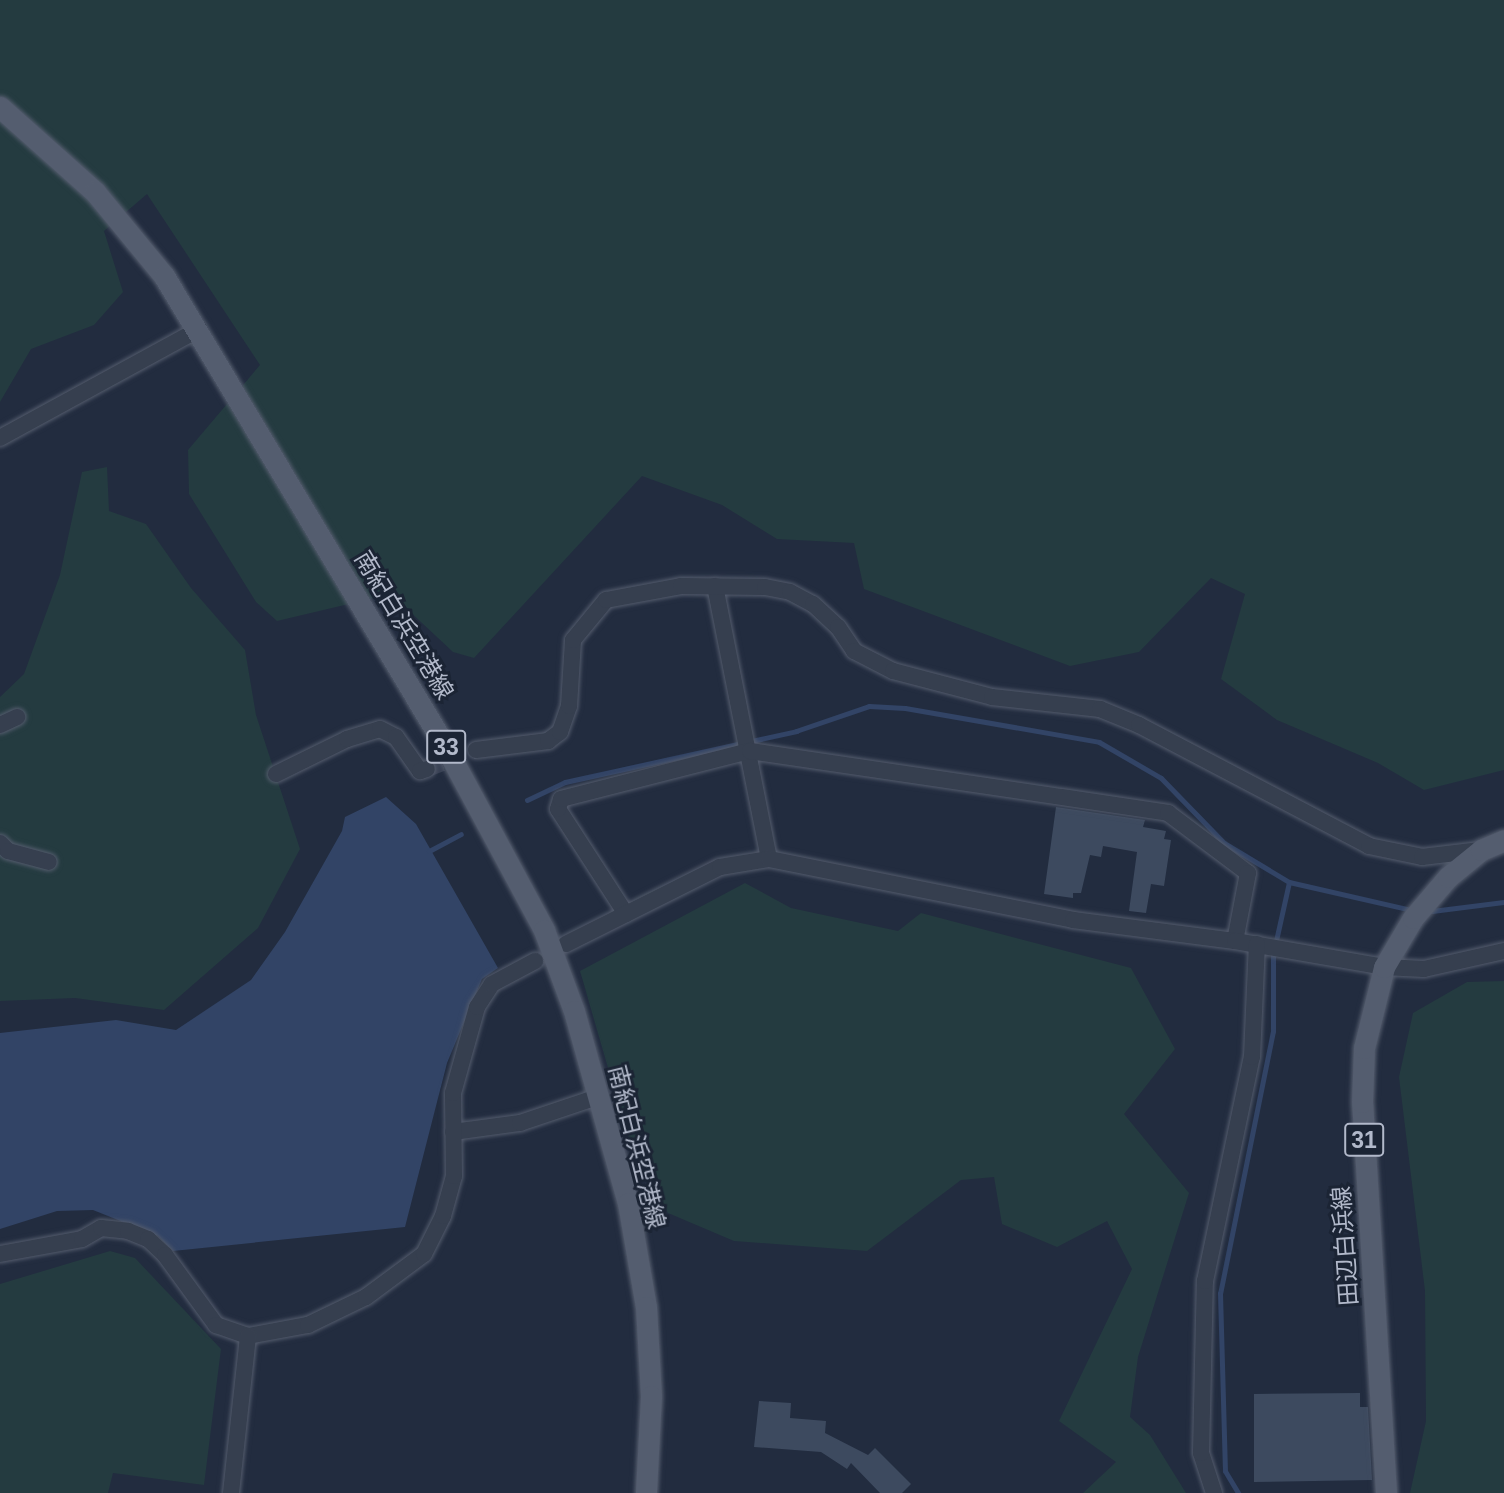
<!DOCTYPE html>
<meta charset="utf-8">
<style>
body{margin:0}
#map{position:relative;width:1504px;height:1493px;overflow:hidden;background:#222c3f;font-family:Helvetica,"Noto Sans JP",sans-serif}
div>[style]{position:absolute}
.green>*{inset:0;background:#243b40}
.water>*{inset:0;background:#324466}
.stream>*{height:5px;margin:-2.5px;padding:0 2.5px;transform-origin:2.5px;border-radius:2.5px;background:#324466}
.building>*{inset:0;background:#3d4a5f}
.minor-tunnel>*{height:16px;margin-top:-8px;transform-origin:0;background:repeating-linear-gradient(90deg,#384154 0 16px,transparent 0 24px)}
.roads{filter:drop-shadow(0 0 2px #545c6d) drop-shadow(0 0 2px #545c6d)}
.minor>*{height:16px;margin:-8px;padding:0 8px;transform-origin:8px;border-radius:8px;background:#363f4f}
.major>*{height:21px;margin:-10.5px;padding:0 10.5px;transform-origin:10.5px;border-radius:10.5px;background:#545d6f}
span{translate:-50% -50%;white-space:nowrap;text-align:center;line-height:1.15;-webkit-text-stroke:6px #1b2434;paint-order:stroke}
.shield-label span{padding:2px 5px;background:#1b2434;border:2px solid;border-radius:5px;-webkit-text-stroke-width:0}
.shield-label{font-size:23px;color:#b2b9ca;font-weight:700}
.street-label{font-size:24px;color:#b2b9ca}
</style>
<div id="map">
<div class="green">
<div style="clip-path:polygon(0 0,1504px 0,1504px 770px,1424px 790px,1378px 763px,1277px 720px,1221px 679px,1245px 594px,1211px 578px,1139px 652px,1070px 666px,864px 589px,854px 543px,777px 539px,722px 505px,642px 476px,474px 658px,453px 652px,391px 594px,277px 621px,256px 602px,189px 494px,188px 450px,260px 365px,147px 194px,104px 231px,123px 292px,94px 325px,31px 349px,0 402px)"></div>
<div style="clip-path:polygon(107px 467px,109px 511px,146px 524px,191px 588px,245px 650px,256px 715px,300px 849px,258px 928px,164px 1010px,75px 998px,0 1001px,0 697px,24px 674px,60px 575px,82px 472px)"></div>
<div style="clip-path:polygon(745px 883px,791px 908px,898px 931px,921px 913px,1131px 968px,1175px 1049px,1124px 1114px,1189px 1193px,1138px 1357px,1130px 1417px,1150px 1435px,1186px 1493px,1083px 1493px,1116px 1462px,1059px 1421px,1132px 1269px,1107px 1221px,1057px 1247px,1002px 1224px,994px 1177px,961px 1180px,867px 1251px,734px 1241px,668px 1213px,637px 1168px,580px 971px)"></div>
<div style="clip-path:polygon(1504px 981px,1504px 1493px,1410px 1493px,1426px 1421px,1425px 1291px,1399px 1077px,1413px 1013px,1467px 982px)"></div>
<div style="clip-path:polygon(110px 1251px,135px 1258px,221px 1349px,204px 1485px,113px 1473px,108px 1493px,0 1493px,0 1284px)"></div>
</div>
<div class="water">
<div style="clip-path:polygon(386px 797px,416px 824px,498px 968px,482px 979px,447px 1063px,405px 1227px,173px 1251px,158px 1236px,93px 1210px,57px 1211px,0 1229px,0 1033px,116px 1020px,176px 1030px,251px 980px,285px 932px,342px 831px,345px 817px)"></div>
</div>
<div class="stream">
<div style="left:527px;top:800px;width:42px;rotate:-25.3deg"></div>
<div style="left:565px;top:782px;width:237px;rotate:-12.4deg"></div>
<div style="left:796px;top:731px;width:77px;rotate:-18.9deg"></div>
<div style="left:869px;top:706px;width:36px;rotate:3deg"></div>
<div style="left:905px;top:708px;width:197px;rotate:9.9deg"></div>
<div style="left:1099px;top:742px;width:72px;rotate:30.1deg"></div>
<div style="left:1161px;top:778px;width:91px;rotate:45.9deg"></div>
<div style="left:1224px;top:843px;width:76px;rotate:31deg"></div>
<div style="left:1289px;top:882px;width:74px;rotate:102.5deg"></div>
<div style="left:1273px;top:954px;width:77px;rotate:90deg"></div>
<div style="left:1273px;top:1031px;width:267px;rotate:101.4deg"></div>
<div style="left:1220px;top:1293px;width:178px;rotate:88.4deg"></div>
<div style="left:1225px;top:1471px;width:26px;rotate:59deg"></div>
<div style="left:429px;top:851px;width:36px;rotate:-28deg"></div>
<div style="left:1289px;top:882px;width:125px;rotate:12.9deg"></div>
<div style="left:1424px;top:912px;width:81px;rotate:-7.1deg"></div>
</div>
<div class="building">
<div style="clip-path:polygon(1056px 807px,1145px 820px,1143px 827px,1166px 831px,1164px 839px,1171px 840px,1164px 886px,1151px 884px,1146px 913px,1129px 911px,1137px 852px,1103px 846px,1101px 857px,1090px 855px,1081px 893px,1073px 893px,1073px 898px,1044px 894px)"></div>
<div style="clip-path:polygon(1360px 1393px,1360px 1407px,1368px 1407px,1372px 1480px,1254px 1482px,1254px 1394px)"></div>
<div style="clip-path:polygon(759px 1401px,791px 1403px,790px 1418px,826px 1421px,825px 1433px,868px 1455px,875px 1448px,911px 1484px,902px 1493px,880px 1493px,851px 1463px,847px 1469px,821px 1452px,754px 1447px)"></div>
</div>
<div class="minor-tunnel">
<div style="left:427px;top:769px;width:53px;rotate:-21.2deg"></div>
</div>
<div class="roads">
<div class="minor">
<div style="left:0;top:438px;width:227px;rotate:-28.7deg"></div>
<div style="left:715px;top:586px;width:278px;rotate:78.8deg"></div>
<div style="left:0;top:725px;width:19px;rotate:-25deg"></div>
<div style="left:476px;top:750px;width:73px;rotate:-7.1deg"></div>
<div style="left:548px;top:741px;width:15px;rotate:-37deg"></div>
<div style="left:560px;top:732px;width:28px;rotate:-71deg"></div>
<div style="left:569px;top:706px;width:66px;rotate:-86.5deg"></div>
<div style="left:573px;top:640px;width:52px;rotate:-50.5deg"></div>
<div style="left:606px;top:600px;width:76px;rotate:-10.6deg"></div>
<div style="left:681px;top:586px;width:84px;rotate:0.7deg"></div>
<div style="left:765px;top:587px;width:25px;rotate:11deg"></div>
<div style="left:790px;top:592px;width:26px;rotate:28deg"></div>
<div style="left:813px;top:604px;width:34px;rotate:43deg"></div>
<div style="left:838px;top:627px;width:29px;rotate:56deg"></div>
<div style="left:854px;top:651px;width:44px;rotate:27.1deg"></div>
<div style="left:893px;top:671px;width:102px;rotate:14.7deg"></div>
<div style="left:992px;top:697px;width:109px;rotate:6.3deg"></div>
<div style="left:1100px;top:709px;width:42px;rotate:22.3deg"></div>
<div style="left:1139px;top:725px;width:260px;rotate:27.7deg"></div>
<div style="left:1369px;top:846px;width:54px;rotate:11.7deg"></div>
<div style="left:1422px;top:857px;width:59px;rotate:-6.8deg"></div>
<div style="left:276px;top:774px;width:79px;rotate:-26.2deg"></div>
<div style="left:347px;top:739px;width:34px;rotate:-17deg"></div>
<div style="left:380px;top:729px;width:18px;rotate:27deg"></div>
<div style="left:396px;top:737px;width:42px;rotate:54.8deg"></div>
<div style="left:420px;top:771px;width:7px;rotate:-16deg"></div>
<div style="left:0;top:843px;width:11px;rotate:45deg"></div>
<div style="left:8px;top:851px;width:42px;rotate:15deg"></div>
<div style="left:626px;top:914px;width:125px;rotate:-122.9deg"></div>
<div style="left:558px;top:809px;width:10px;rotate:-73deg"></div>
<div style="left:561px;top:799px;width:195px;rotate:-14.3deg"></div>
<div style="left:750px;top:751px;width:423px;rotate:8.4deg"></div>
<div style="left:1168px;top:813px;width:100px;rotate:36.9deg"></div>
<div style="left:1248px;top:873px;width:69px;rotate:100.8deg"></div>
<div style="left:566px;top:944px;width:172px;rotate:-26.6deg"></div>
<div style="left:720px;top:867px;width:50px;rotate:-9.3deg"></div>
<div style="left:769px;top:859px;width:310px;rotate:11.3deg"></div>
<div style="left:1073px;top:920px;width:163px;rotate:7.4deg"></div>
<div style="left:1235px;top:941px;width:151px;rotate:9.9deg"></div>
<div style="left:1384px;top:967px;width:40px;rotate:2.9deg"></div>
<div style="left:1424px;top:969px;width:82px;rotate:-12.7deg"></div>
<div style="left:453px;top:1132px;width:68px;rotate:-7.7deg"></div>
<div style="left:520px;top:1123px;width:84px;rotate:-18.6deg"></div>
<div style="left:0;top:1254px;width:83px;rotate:-10.4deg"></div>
<div style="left:82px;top:1239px;width:22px;rotate:-30deg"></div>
<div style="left:101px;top:1228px;width:27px;rotate:6deg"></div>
<div style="left:128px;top:1231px;width:22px;rotate:22deg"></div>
<div style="left:148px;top:1239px;width:23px;rotate:43deg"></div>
<div style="left:165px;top:1255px;width:87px;rotate:53.9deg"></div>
<div style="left:216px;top:1325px;width:34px;rotate:19deg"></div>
<div style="left:248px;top:1336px;width:61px;rotate:-10.4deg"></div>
<div style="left:308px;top:1325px;width:64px;rotate:-25.8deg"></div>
<div style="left:366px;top:1297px;width:72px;rotate:-36.6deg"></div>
<div style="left:424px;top:1254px;width:42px;rotate:-63.4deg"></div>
<div style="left:443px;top:1216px;width:41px;rotate:-74.6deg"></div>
<div style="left:454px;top:1176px;width:83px;rotate:-90.7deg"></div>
<div style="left:453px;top:1093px;width:89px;rotate:-74.4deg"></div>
<div style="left:477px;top:1007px;width:27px;rotate:-57deg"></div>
<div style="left:492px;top:984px;width:49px;rotate:-28.1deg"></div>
<div style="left:231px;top:1493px;width:158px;rotate:-83.8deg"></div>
<div style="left:1214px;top:1493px;width:42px;rotate:-108deg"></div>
<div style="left:1201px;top:1453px;width:172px;rotate:-88.7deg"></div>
<div style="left:1205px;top:1281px;width:229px;rotate:-78.2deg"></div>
<div style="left:1252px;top:1057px;width:113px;rotate:-87.5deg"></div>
</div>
<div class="major">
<div style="left:0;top:107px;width:127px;rotate:41.8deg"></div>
<div style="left:95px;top:192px;width:109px;rotate:50.6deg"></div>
<div style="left:164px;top:276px;width:548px;rotate:59.13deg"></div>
<div style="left:445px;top:746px;width:209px;rotate:61.7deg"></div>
<div style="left:544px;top:930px;width:86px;rotate:69.7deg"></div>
<div style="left:574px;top:1011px;width:199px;rotate:74.3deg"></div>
<div style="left:628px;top:1203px;width:106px;rotate:80.2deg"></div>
<div style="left:646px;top:1307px;width:89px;rotate:86.8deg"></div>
<div style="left:651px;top:1396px;width:97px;rotate:93deg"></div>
<div style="left:1386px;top:1493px;width:392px;rotate:-93.5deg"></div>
<div style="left:1362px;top:1102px;width:54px;rotate:-87.9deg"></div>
<div style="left:1364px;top:1048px;width:83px;rotate:-76.1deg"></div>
<div style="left:1384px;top:967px;width:57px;rotate:-59.4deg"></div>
<div style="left:1413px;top:918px;width:54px;rotate:-49.5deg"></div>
<div style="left:1448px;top:877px;width:43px;rotate:-39.3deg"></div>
<div style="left:1481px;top:850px;width:25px;rotate:-23deg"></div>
</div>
</div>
<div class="shield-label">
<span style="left:446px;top:747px">33</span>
<span style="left:1364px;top:1140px">31</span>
</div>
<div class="street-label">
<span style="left:404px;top:625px;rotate:59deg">南紀白浜空港線</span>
<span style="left:637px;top:1147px;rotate:76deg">南紀白浜空港線</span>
<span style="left:1345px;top:1246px;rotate:-94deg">田辺白浜線</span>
</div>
</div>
